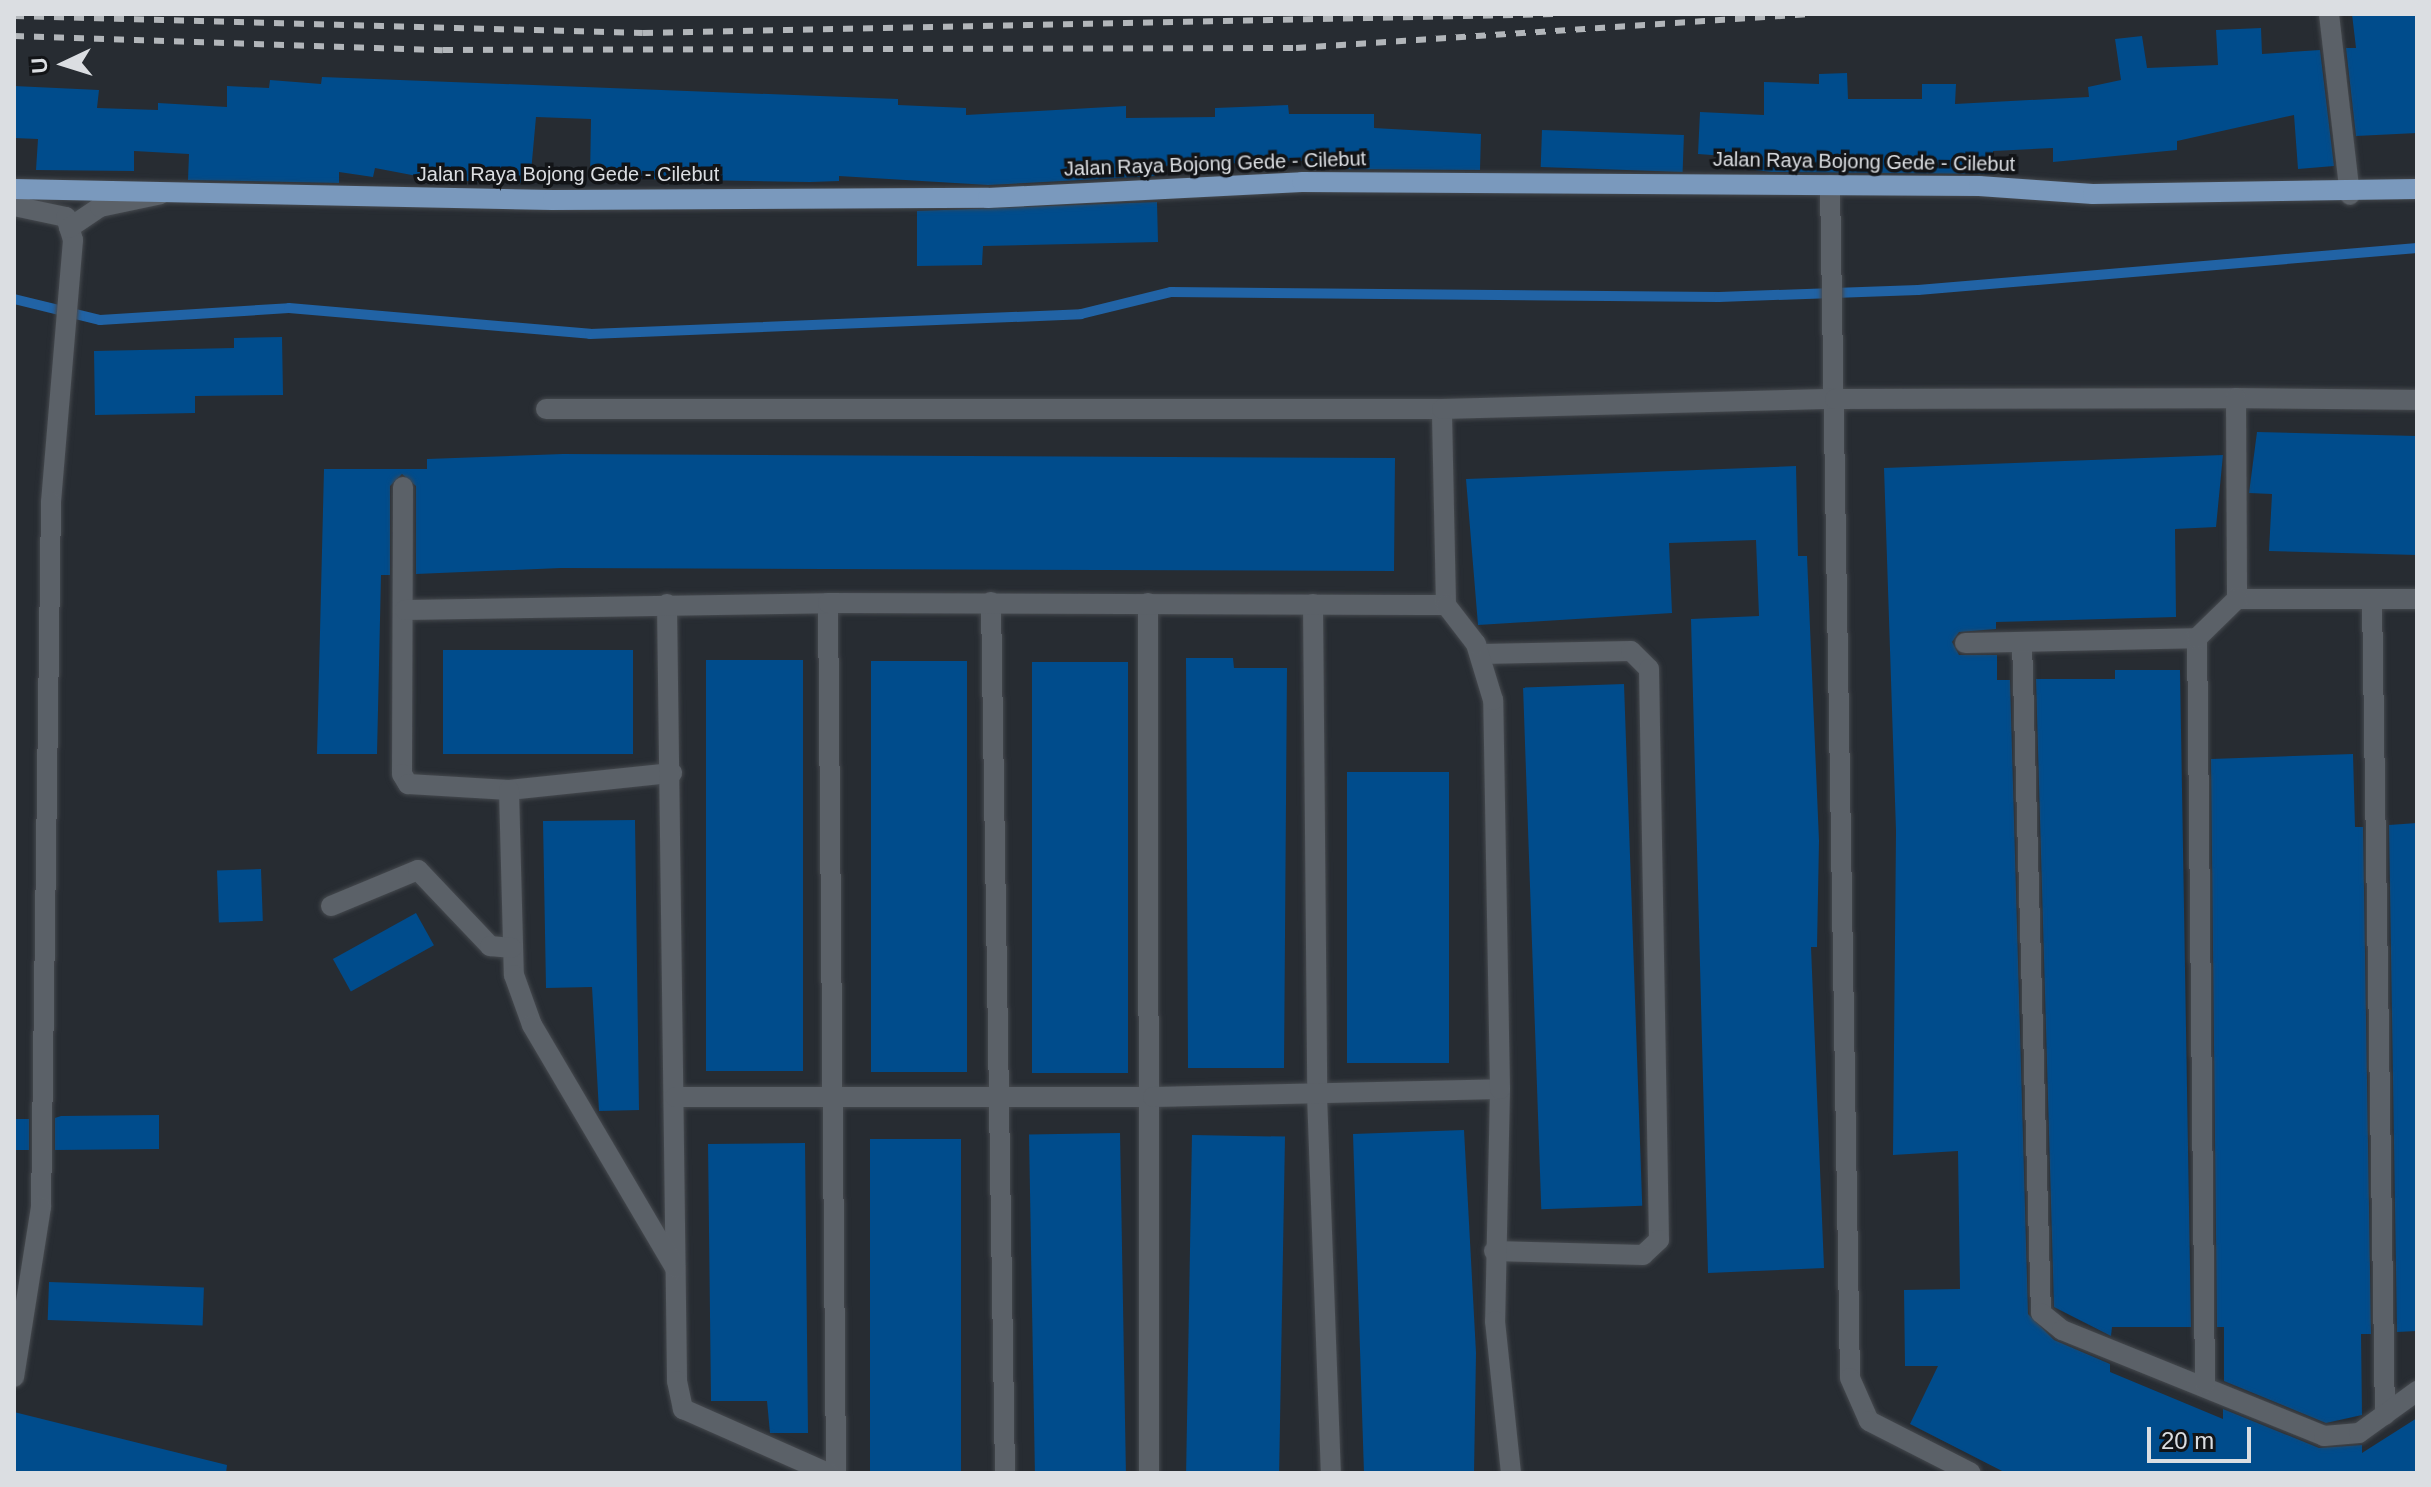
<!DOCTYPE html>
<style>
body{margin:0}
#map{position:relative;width:2431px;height:1487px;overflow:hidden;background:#272c32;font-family:Arial,sans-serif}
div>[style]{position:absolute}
.stream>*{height:10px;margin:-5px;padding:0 5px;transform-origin:5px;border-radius:5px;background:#2163a5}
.building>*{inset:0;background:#004c8c;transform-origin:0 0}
.roads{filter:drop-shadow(0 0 2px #45494e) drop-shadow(0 0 2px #45494e)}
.minor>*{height:20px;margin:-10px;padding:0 10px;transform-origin:10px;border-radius:10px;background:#5b6168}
.major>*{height:20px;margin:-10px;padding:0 10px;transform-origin:10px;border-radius:10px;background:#7a99bd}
.rail>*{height:6px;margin-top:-3px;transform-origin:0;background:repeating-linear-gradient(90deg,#b2b6ba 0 10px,transparent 0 20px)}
span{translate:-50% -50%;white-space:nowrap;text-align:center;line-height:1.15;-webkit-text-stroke:7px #121417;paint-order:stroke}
.street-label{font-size:20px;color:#dbdee2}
.frame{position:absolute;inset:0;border:16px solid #dbdee2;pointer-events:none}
.north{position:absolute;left:24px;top:24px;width:80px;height:80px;-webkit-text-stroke:6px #121417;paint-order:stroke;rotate:266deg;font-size:22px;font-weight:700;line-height:32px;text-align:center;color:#dbdee2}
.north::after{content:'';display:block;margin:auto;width:28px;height:36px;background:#dbdee2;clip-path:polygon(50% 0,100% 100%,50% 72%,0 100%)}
.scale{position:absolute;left:2147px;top:1427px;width:104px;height:36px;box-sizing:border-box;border:4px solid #dbdee2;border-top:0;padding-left:10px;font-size:24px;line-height:28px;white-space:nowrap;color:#dbdee2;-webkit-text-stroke:6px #121417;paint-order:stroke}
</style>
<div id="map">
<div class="stream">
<div style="left:14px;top:299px;width:89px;rotate:13.7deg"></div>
<div style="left:100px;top:320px;width:189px;rotate:-3.6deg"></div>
<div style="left:289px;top:308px;width:302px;rotate:4.9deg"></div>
<div style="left:590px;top:334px;width:491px;rotate:-2.3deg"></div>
<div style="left:1081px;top:314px;width:93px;rotate:-13.7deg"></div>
<div style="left:1171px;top:292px;width:548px;rotate:0.52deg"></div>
<div style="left:1719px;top:297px;width:199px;rotate:-2deg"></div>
<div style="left:1918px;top:290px;width:501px;rotate:-4.81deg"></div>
</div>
<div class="building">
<div style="clip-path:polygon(2352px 14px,2417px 14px,2417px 133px,2356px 136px,2346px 48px,2356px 48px)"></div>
<div style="clip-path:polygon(2261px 28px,2262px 54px,2320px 50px,2334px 166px,2298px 169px,2294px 115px,2177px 141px,2177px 150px,2053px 162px,2053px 148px,1993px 151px,1994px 174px,1772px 172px,1738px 168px,1739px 157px,1698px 154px,1700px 112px,1764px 115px,1764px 82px,1819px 84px,1819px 74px,1847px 73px,1848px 99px,1922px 99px,1922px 84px,1956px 84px,1955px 104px,2089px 97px,2088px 87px,2121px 80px,2115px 39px,2142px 36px,2147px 68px,2218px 65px,2216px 30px)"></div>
<div style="clip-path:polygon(322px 77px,898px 99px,898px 105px,966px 108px,966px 115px,1126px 106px,1126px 118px,1215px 117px,1215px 108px,1288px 105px,1289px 114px,1374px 114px,1374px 128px,1481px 134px,1480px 170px,1333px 169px,1333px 160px,1155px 166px,1155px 176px,988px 185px,839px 176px,839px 181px,810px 182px,590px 178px,591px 119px,536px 117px,530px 183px,438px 180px,375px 168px,373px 177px,339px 172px,339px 183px,188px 180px,189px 154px,134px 151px,134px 171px,36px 170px,38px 139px,14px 138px,14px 86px,99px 90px,97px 108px,158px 110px,158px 103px,227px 107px,227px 86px,269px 88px,270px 80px,321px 84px)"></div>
<div style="left:1542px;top:130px;width:142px;height:37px;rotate:2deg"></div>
<div style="clip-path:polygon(1157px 202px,1158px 242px,983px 246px,982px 265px,917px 266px,917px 211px)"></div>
<div style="clip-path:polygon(282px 337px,283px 395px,195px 396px,195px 413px,95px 415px,94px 351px,234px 348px,234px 338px)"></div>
<div style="clip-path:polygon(2257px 432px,2417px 436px,2417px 555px,2269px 551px,2272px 494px,2249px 493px)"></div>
<div style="clip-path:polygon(563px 454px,1395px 458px,1394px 571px,561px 568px,416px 574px,416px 486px,402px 474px,390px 486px,390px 575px,381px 575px,377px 754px,317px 754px,324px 469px,427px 469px,427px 459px)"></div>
<div style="clip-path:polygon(2223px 455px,2216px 527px,2175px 529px,2176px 617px,1996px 622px,1996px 629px,1959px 632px,1952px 642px,1959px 655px,1997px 655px,1997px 680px,2010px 680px,2028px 1314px,2054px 1340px,2110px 1364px,2110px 1372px,2223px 1419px,2223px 1409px,2319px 1448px,2362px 1445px,2362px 1453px,2417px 1418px,2417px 1473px,2006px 1473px,1910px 1424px,1938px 1366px,1905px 1366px,1904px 1290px,1960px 1289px,1958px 1151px,1893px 1155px,1896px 831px,1884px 468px)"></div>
<div style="clip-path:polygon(1796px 466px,1798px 556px,1807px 556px,1819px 841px,1817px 947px,1811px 947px,1824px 1268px,1708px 1273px,1691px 619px,1759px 616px,1756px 540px,1669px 543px,1672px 613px,1478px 625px,1466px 479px)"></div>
<div style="left:443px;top:650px;width:190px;height:104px"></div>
<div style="clip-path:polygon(1186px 658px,1233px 658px,1234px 668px,1287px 668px,1284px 1068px,1188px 1068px)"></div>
<div style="left:803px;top:660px;width:411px;height:97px;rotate:90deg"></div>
<div style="left:967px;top:661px;width:411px;height:96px;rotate:90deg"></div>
<div style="left:1128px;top:662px;width:411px;height:96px;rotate:90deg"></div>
<div style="clip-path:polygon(2115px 670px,2180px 670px,2191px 1327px,2112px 1327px,2111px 1336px,2054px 1307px,2036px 679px,2115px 679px)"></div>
<div style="left:1624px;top:684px;width:522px;height:101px;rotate:88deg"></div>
<div style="clip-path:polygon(2353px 754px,2355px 827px,2363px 827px,2371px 1334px,2361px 1334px,2362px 1415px,2326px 1423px,2224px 1381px,2224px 1327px,2217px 1327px,2211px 759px)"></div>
<div style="left:1347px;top:772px;width:102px;height:291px"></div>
<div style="clip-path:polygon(635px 820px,639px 1110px,599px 1111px,592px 987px,546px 988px,543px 821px)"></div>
<div style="clip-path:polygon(2417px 823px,2417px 1331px,2397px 1332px,2389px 825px)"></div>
<div style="left:261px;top:869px;width:52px;height:44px;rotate:88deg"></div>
<div style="left:416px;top:913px;width:37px;height:95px;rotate:61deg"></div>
<div style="clip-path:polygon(159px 1115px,159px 1149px,55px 1150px,55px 1118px,61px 1116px)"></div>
<div style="left:14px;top:1119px;width:15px;height:31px"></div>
<div style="clip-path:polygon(1464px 1130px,1476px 1353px,1474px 1473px,1364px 1473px,1353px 1134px)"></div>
<div style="left:1120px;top:1133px;width:340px;height:91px;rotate:89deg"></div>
<div style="left:1192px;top:1135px;width:93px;height:338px;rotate:1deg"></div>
<div style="left:961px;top:1139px;width:334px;height:91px;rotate:90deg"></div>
<div style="clip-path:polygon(805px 1143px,808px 1433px,770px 1433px,767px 1401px,711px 1401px,708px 1144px)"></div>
<div style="left:49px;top:1282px;width:155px;height:38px;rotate:2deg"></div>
<div style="clip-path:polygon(14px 1412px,227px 1465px,226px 1473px,14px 1473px)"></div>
</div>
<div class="roads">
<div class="minor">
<div style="left:2329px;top:14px;width:182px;rotate:83.4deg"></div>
<div style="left:1830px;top:185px;width:1193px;rotate:89.04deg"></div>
<div style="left:1850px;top:1378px;width:47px;rotate:66.2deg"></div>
<div style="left:1869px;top:1421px;width:114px;rotate:27deg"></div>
<div style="left:14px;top:206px;width:53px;rotate:11.9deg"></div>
<div style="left:66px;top:217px;width:24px;rotate:73deg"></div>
<div style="left:73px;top:240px;width:263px;rotate:94.8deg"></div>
<div style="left:51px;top:502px;width:705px;rotate:90.81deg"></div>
<div style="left:41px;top:1207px;width:172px;rotate:99deg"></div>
<div style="left:69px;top:228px;width:37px;rotate:-34deg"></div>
<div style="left:100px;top:207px;width:62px;rotate:-12deg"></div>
<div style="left:2236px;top:398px;width:181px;rotate:0.6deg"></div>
<div style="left:546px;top:409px;width:896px"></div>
<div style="left:403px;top:487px;width:287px;rotate:90.2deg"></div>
<div style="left:402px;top:774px;width:12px;rotate:59deg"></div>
<div style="left:408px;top:784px;width:101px;rotate:3.4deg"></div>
<div style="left:509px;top:790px;width:164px;rotate:-6deg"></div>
<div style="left:2372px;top:599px;width:816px;rotate:89.09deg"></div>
<div style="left:991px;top:602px;width:871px;rotate:89.08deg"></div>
<div style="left:828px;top:603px;width:870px;rotate:89.47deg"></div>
<div style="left:1148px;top:603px;width:870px;rotate:89.93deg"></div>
<div style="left:667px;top:604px;width:777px;rotate:89.26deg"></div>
<div style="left:677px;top:1381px;width:29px;rotate:78deg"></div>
<div style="left:683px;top:1409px;width:158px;rotate:23.8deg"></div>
<div style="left:1313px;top:604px;width:491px;rotate:89.5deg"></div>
<div style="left:1317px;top:1095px;width:378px;rotate:87.9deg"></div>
<div style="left:405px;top:610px;width:423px;rotate:-0.9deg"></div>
<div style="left:828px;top:603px;width:618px;rotate:0.19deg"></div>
<div style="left:1446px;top:605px;width:196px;rotate:-91.2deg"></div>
<div style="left:1442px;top:409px;width:393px;rotate:-1.5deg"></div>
<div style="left:1835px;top:399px;width:401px;rotate:-0.1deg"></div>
<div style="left:2236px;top:398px;width:201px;rotate:89.7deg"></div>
<div style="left:2237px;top:599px;width:180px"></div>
<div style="left:2022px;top:642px;width:671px;rotate:88.38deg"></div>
<div style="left:2041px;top:1313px;width:27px;rotate:39deg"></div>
<div style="left:2062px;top:1330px;width:283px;rotate:22deg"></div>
<div style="left:2324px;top:1436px;width:35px;rotate:-5deg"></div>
<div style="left:2359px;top:1433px;width:72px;rotate:-35.9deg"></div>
<div style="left:1965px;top:643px;width:232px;rotate:-1.2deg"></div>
<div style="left:1481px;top:654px;width:150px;rotate:-1.1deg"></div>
<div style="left:1631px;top:651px;width:25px;rotate:45deg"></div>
<div style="left:1649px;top:669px;width:571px;rotate:89deg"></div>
<div style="left:1659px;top:1240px;width:22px;rotate:137deg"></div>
<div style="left:1643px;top:1255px;width:149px;rotate:-178.5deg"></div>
<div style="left:509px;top:790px;width:185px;rotate:88.5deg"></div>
<div style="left:514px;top:975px;width:53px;rotate:70.2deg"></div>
<div style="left:532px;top:1025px;width:282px;rotate:59.5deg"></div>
<div style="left:331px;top:906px;width:94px;rotate:-22.5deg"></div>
<div style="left:418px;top:870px;width:105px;rotate:46.5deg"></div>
<div style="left:490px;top:946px;width:22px;rotate:5deg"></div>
<div style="left:1500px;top:1089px;width:232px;rotate:91.2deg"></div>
<div style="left:1495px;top:1321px;width:153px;rotate:84deg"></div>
<div style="left:675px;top:1097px;width:478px"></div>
<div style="left:1153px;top:1097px;width:347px;rotate:-1.3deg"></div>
<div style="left:1500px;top:1089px;width:389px;rotate:-91deg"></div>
<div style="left:1493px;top:700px;width:59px;rotate:-106.9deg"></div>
<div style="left:1476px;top:644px;width:49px;rotate:-127.6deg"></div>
<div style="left:2205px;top:1384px;width:746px;rotate:-90.61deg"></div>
<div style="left:2197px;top:638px;width:56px;rotate:-44.3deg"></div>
</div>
<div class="major">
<div style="left:14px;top:189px;width:539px;rotate:1.17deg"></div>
<div style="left:553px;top:200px;width:435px;rotate:-0.3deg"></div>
<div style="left:988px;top:198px;width:314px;rotate:-2.9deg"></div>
<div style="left:1302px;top:182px;width:677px;rotate:0.34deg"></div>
<div style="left:1979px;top:186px;width:114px;rotate:4deg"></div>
<div style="left:2093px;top:194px;width:324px;rotate:-0.9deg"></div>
</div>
</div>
<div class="rail">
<div style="left:14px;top:16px;width:629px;rotate:1.55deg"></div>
<div style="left:643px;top:33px;width:911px;rotate:-1.19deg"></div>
<div style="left:14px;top:36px;width:429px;rotate:1.9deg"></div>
<div style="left:443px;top:50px;width:853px;rotate:-0.13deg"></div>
<div style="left:1296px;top:48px;width:515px;rotate:-3.78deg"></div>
</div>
<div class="street-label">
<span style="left:1864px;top:162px;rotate:1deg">Jalan Raya Bojong Gede - Cilebut</span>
<span style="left:1215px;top:164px;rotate:-2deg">Jalan Raya Bojong Gede - Cilebut</span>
<span style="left:568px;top:174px">Jalan Raya Bojong Gede - Cilebut</span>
</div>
<div class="frame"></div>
<div class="north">U</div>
<div class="scale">20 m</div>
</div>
